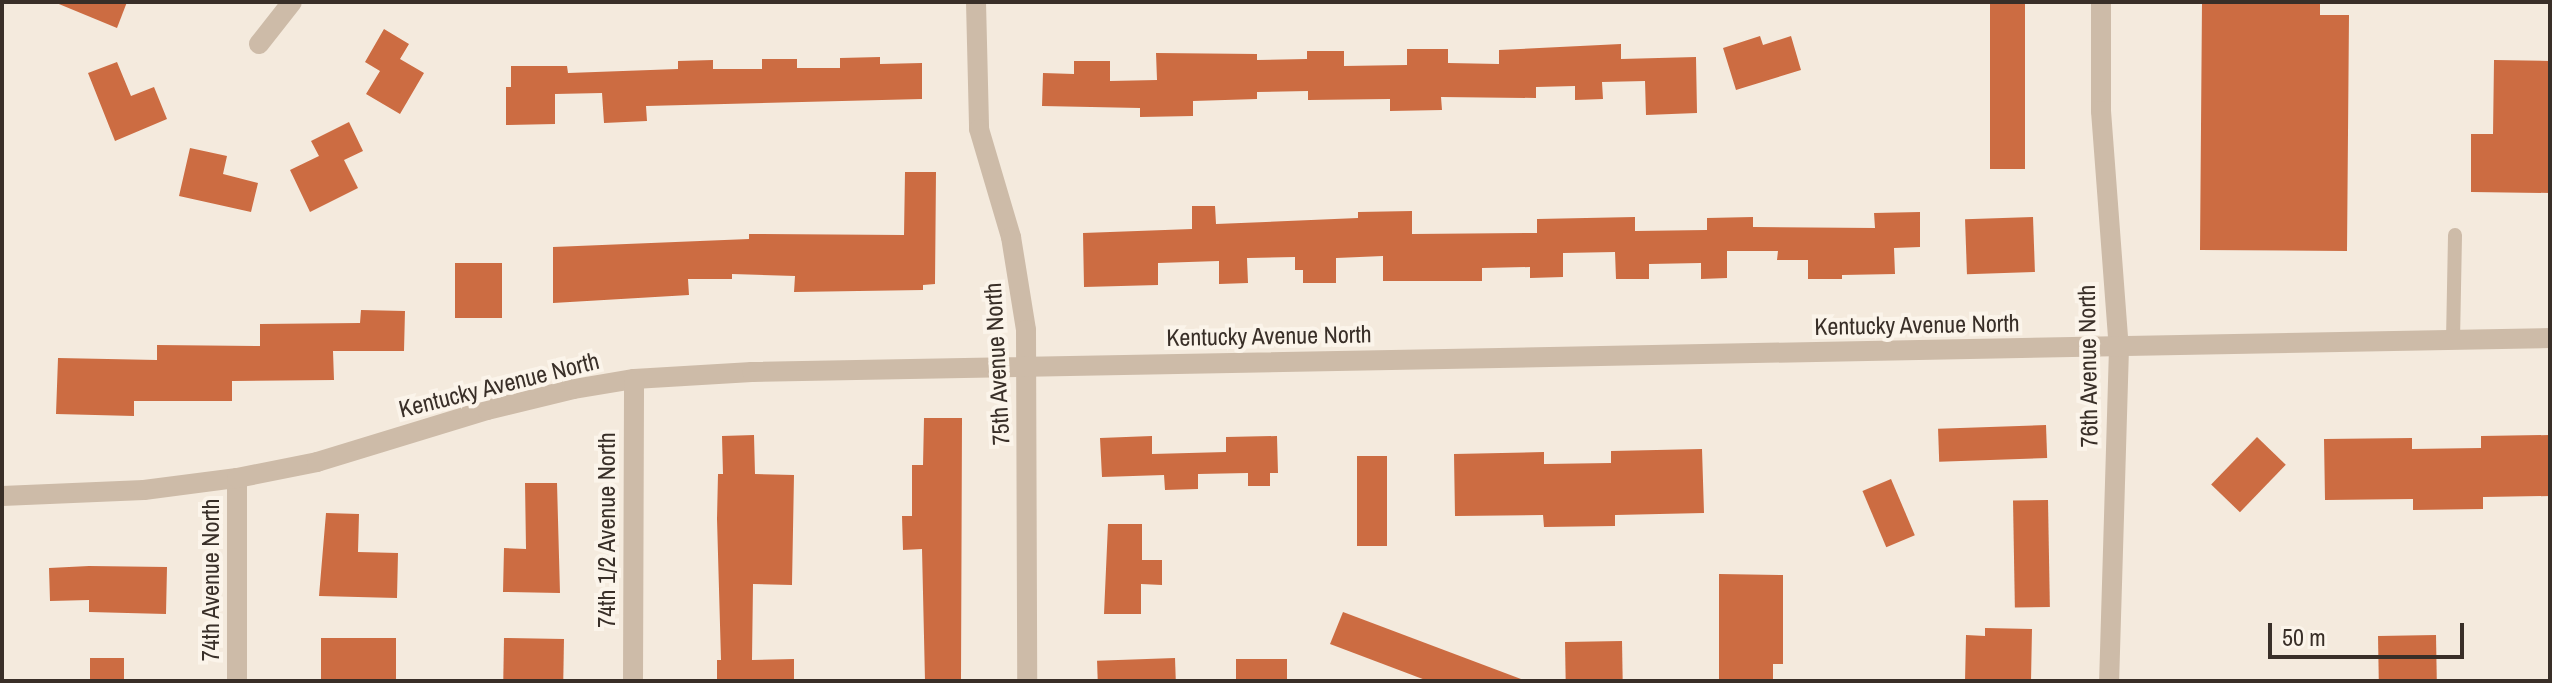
<!DOCTYPE html>
<style>
body{margin:0}
#map{position:relative;width:2552px;height:683px;overflow:hidden;background:#f4eadd;font-family:"Archivo Narrow",sans-serif}
div>[style]{position:absolute}
.building>*{inset:0;background:#cc6c42;transform-origin:0 0}
.service>*{height:14px;margin:-7px;padding:0 7px;transform-origin:7px;border-radius:7px;background:#cdbba8}
.minor>*{height:20px;margin:-10px;padding:0 10px;transform-origin:10px;border-radius:10px;background:#cdbba8}
span{translate:-50% -50%;white-space:nowrap;text-align:center;line-height:1.15;-webkit-text-stroke:8px #fbf4ea;paint-order:stroke}
.street-label{font-size:24px;color:#392f28}
.frame{position:absolute;inset:0;border:4px solid #392f28;pointer-events:none}
.scale{position:absolute;left:2268px;top:623px;width:196px;height:36px;box-sizing:border-box;border:4px solid #392f28;border-top:0;padding-left:10px;font-size:24px;line-height:28px;white-space:nowrap;color:#392f28;-webkit-text-stroke:6px #fbf4ea;paint-order:stroke}
</style>
<div id="map">
<div class="building">
<div style="clip-path:polygon(54px 2px,127px 2px,117px 28px)"></div>
<div style="left:1990px;top:2px;width:35px;height:167px"></div>
<div style="clip-path:polygon(2202px 2px,2320px 2px,2320px 15px,2349px 15px,2347px 251px,2200px 250px)"></div>
<div style="clip-path:polygon(384px 29px,409px 44px,400px 59px,424px 73px,400px 114px,366px 94px,380px 71px,365px 62px)"></div>
<div style="clip-path:polygon(1760px 36px,1763px 45px,1791px 36px,1801px 70px,1736px 90px,1723px 48px)"></div>
<div style="clip-path:polygon(1621px 44px,1621px 59px,1696px 57px,1697px 113px,1646px 115px,1645px 81px,1602px 82px,1603px 99px,1575px 100px,1575px 86px,1536px 87px,1536px 98px,1441px 97px,1442px 110px,1390px 111px,1390px 99px,1308px 100px,1308px 91px,1257px 92px,1257px 99px,1193px 101px,1193px 116px,1140px 117px,1140px 108px,1042px 106px,1043px 73px,1074px 74px,1074px 61px,1110px 61px,1110px 81px,1157px 80px,1156px 53px,1257px 54px,1257px 60px,1307px 59px,1307px 51px,1344px 51px,1344px 66px,1407px 65px,1407px 49px,1448px 49px,1448px 63px,1499px 64px,1499px 50px)"></div>
<div style="clip-path:polygon(880px 57px,880px 64px,922px 63px,922px 99px,646px 106px,647px 121px,604px 123px,602px 93px,555px 94px,555px 124px,506px 125px,506px 87px,511px 87px,511px 66px,567px 66px,568px 73px,678px 69px,678px 61px,713px 60px,713px 69px,762px 69px,762px 59px,797px 59px,797px 68px,840px 68px,840px 58px)"></div>
<div style="clip-path:polygon(2494px 60px,2550px 61px,2550px 193px,2471px 192px,2471px 134px,2493px 134px)"></div>
<div style="clip-path:polygon(117px 62px,131px 96px,154px 87px,167px 119px,115px 141px,88px 73px)"></div>
<div style="clip-path:polygon(349px 122px,363px 151px,344px 160px,358px 188px,310px 212px,290px 170px,319px 156px,311px 141px)"></div>
<div style="clip-path:polygon(190px 148px,227px 156px,223px 174px,258px 183px,251px 212px,179px 196px)"></div>
<div style="clip-path:polygon(905px 172px,936px 172px,935px 284px,923px 285px,923px 290px,794px 292px,795px 276px,732px 274px,732px 279px,688px 279px,689px 295px,553px 303px,553px 247px,749px 239px,749px 234px,904px 235px)"></div>
<div style="clip-path:polygon(1192px 206px,1215px 206px,1216px 224px,1358px 218px,1358px 212px,1412px 211px,1412px 234px,1537px 233px,1537px 219px,1635px 217px,1635px 231px,1707px 230px,1707px 218px,1753px 217px,1753px 227px,1875px 228px,1874px 213px,1920px 212px,1920px 247px,1894px 248px,1895px 274px,1842px 275px,1842px 279px,1808px 279px,1808px 260px,1777px 260px,1778px 251px,1727px 251px,1727px 278px,1701px 279px,1701px 263px,1649px 264px,1649px 279px,1616px 279px,1615px 252px,1563px 253px,1563px 277px,1530px 278px,1530px 267px,1482px 268px,1482px 281px,1383px 281px,1383px 256px,1336px 258px,1336px 283px,1303px 283px,1303px 270px,1295px 270px,1295px 257px,1247px 258px,1248px 283px,1219px 284px,1219px 261px,1158px 263px,1158px 285px,1084px 287px,1083px 233px,1192px 229px)"></div>
<div style="left:2033px;top:217px;width:55px;height:68px;rotate:88deg"></div>
<div style="left:455px;top:263px;width:47px;height:55px"></div>
<div style="clip-path:polygon(361px 310px,405px 311px,404px 351px,333px 351px,334px 380px,232px 381px,232px 401px,134px 401px,134px 416px,56px 414px,58px 358px,157px 360px,157px 345px,260px 346px,260px 324px,360px 323px)"></div>
<div style="clip-path:polygon(924px 418px,962px 418px,961px 681px,925px 681px,922px 549px,903px 550px,902px 516px,912px 516px,912px 465px,923px 465px)"></div>
<div style="left:2046px;top:425px;width:33px;height:108px;rotate:88deg"></div>
<div style="clip-path:polygon(754px 435px,755px 474px,794px 475px,792px 585px,753px 584px,752px 660px,794px 659px,794px 681px,717px 681px,717px 660px,721px 660px,717px 519px,718px 474px,723px 474px,722px 436px)"></div>
<div style="clip-path:polygon(2550px 435px,2550px 496px,2483px 497px,2483px 509px,2413px 510px,2413px 499px,2325px 500px,2324px 439px,2412px 438px,2412px 449px,2481px 448px,2481px 436px)"></div>
<div style="clip-path:polygon(1152px 436px,1152px 454px,1226px 452px,1226px 437px,1277px 436px,1278px 473px,1270px 473px,1270px 486px,1248px 486px,1248px 473px,1198px 474px,1198px 489px,1165px 490px,1164px 475px,1102px 477px,1100px 438px)"></div>
<div style="left:2257px;top:437px;width:40px;height:66px;rotate:44deg"></div>
<div style="clip-path:polygon(1702px 449px,1704px 513px,1615px 515px,1615px 526px,1544px 527px,1543px 515px,1455px 516px,1454px 454px,1544px 452px,1544px 464px,1611px 463px,1611px 451px)"></div>
<div style="left:1357px;top:456px;width:30px;height:90px"></div>
<div style="left:1891px;top:479px;width:61px;height:31px;rotate:67deg"></div>
<div style="clip-path:polygon(525px 483px,557px 483px,560px 593px,503px 592px,504px 548px,526px 549px)"></div>
<div style="left:2048px;top:500px;width:107px;height:35px;rotate:89deg"></div>
<div style="clip-path:polygon(326px 513px,359px 514px,358px 552px,398px 553px,397px 598px,319px 596px)"></div>
<div style="clip-path:polygon(1108px 524px,1142px 524px,1142px 560px,1162px 560px,1162px 585px,1141px 584px,1141px 614px,1104px 614px)"></div>
<div style="clip-path:polygon(89px 566px,167px 567px,166px 614px,89px 612px,89px 600px,50px 601px,49px 568px)"></div>
<div style="clip-path:polygon(1719px 574px,1783px 575px,1783px 664px,1773px 664px,1773px 681px,1719px 681px)"></div>
<div style="clip-path:polygon(1343px 612px,1521px 679px,1520px 681px,1428px 681px,1330px 644px)"></div>
<div style="clip-path:polygon(1985px 628px,2032px 629px,2031px 681px,1965px 681px,1966px 635px,1985px 636px)"></div>
<div style="left:2436px;top:635px;width:46px;height:58px;rotate:89deg"></div>
<div style="left:321px;top:638px;width:75px;height:43px"></div>
<div style="left:504px;top:638px;width:60px;height:42px;rotate:1deg"></div>
<div style="left:1622px;top:641px;width:40px;height:57px;rotate:89deg"></div>
<div style="left:90px;top:658px;width:34px;height:23px"></div>
<div style="left:1175px;top:658px;width:23px;height:78px;rotate:88deg"></div>
<div style="left:1287px;top:659px;width:22px;height:51px;rotate:90deg"></div>
</div>
<div class="service">
<div style="left:2453px;top:340px;width:105px;rotate:-88.9deg"></div>
</div>
<div class="minor">
<div style="left:976px;top:2px;width:127px;rotate:88.6deg"></div>
<div style="left:979px;top:129px;width:113px;rotate:73.5deg"></div>
<div style="left:1011px;top:237px;width:94px;rotate:80.8deg"></div>
<div style="left:1026px;top:330px;width:351px;rotate:89.8deg"></div>
<div style="left:2101px;top:2px;width:109px;rotate:90deg"></div>
<div style="left:2101px;top:111px;width:238px;rotate:85.7deg"></div>
<div style="left:2119px;top:348px;width:333px;rotate:91.7deg"></div>
<div style="left:259px;top:44px;width:53px;rotate:-51.8deg"></div>
<div style="left:237px;top:478px;width:203px;rotate:90deg"></div>
<div style="left:2px;top:496px;width:142px;rotate:-2.4deg"></div>
<div style="left:144px;top:490px;width:94px;rotate:-7.4deg"></div>
<div style="left:237px;top:478px;width:82px;rotate:-11.3deg"></div>
<div style="left:317px;top:462px;width:178px;rotate:-17deg"></div>
<div style="left:487px;top:410px;width:89px;rotate:-13.6deg"></div>
<div style="left:574px;top:389px;width:61px;rotate:-9.5deg"></div>
<div style="left:634px;top:379px;width:118px;rotate:-3.4deg"></div>
<div style="left:752px;top:372px;width:1798px;rotate:-1.08deg"></div>
<div style="left:633px;top:681px;width:302px;rotate:-89.8deg"></div>
</div>
<div class="street-label">
<span style="left:1917px;top:325px;rotate:-1deg">Kentucky Avenue North</span>
<span style="left:1269px;top:336px;rotate:-1deg">Kentucky Avenue North</span>
<span style="left:997px;top:364px;rotate:-93deg">75th Avenue North</span>
<span style="left:2088px;top:366px;rotate:-91deg">76th Avenue North</span>
<span style="left:499px;top:385px;rotate:-14deg">Kentucky Avenue North</span>
<span style="left:607px;top:530px;rotate:-90deg">74th 1/2 Avenue North</span>
<span style="left:211px;top:580px;rotate:-90deg">74th Avenue North</span>
</div>
<div class="frame"></div>
<div class="scale">50 m</div>
</div>
